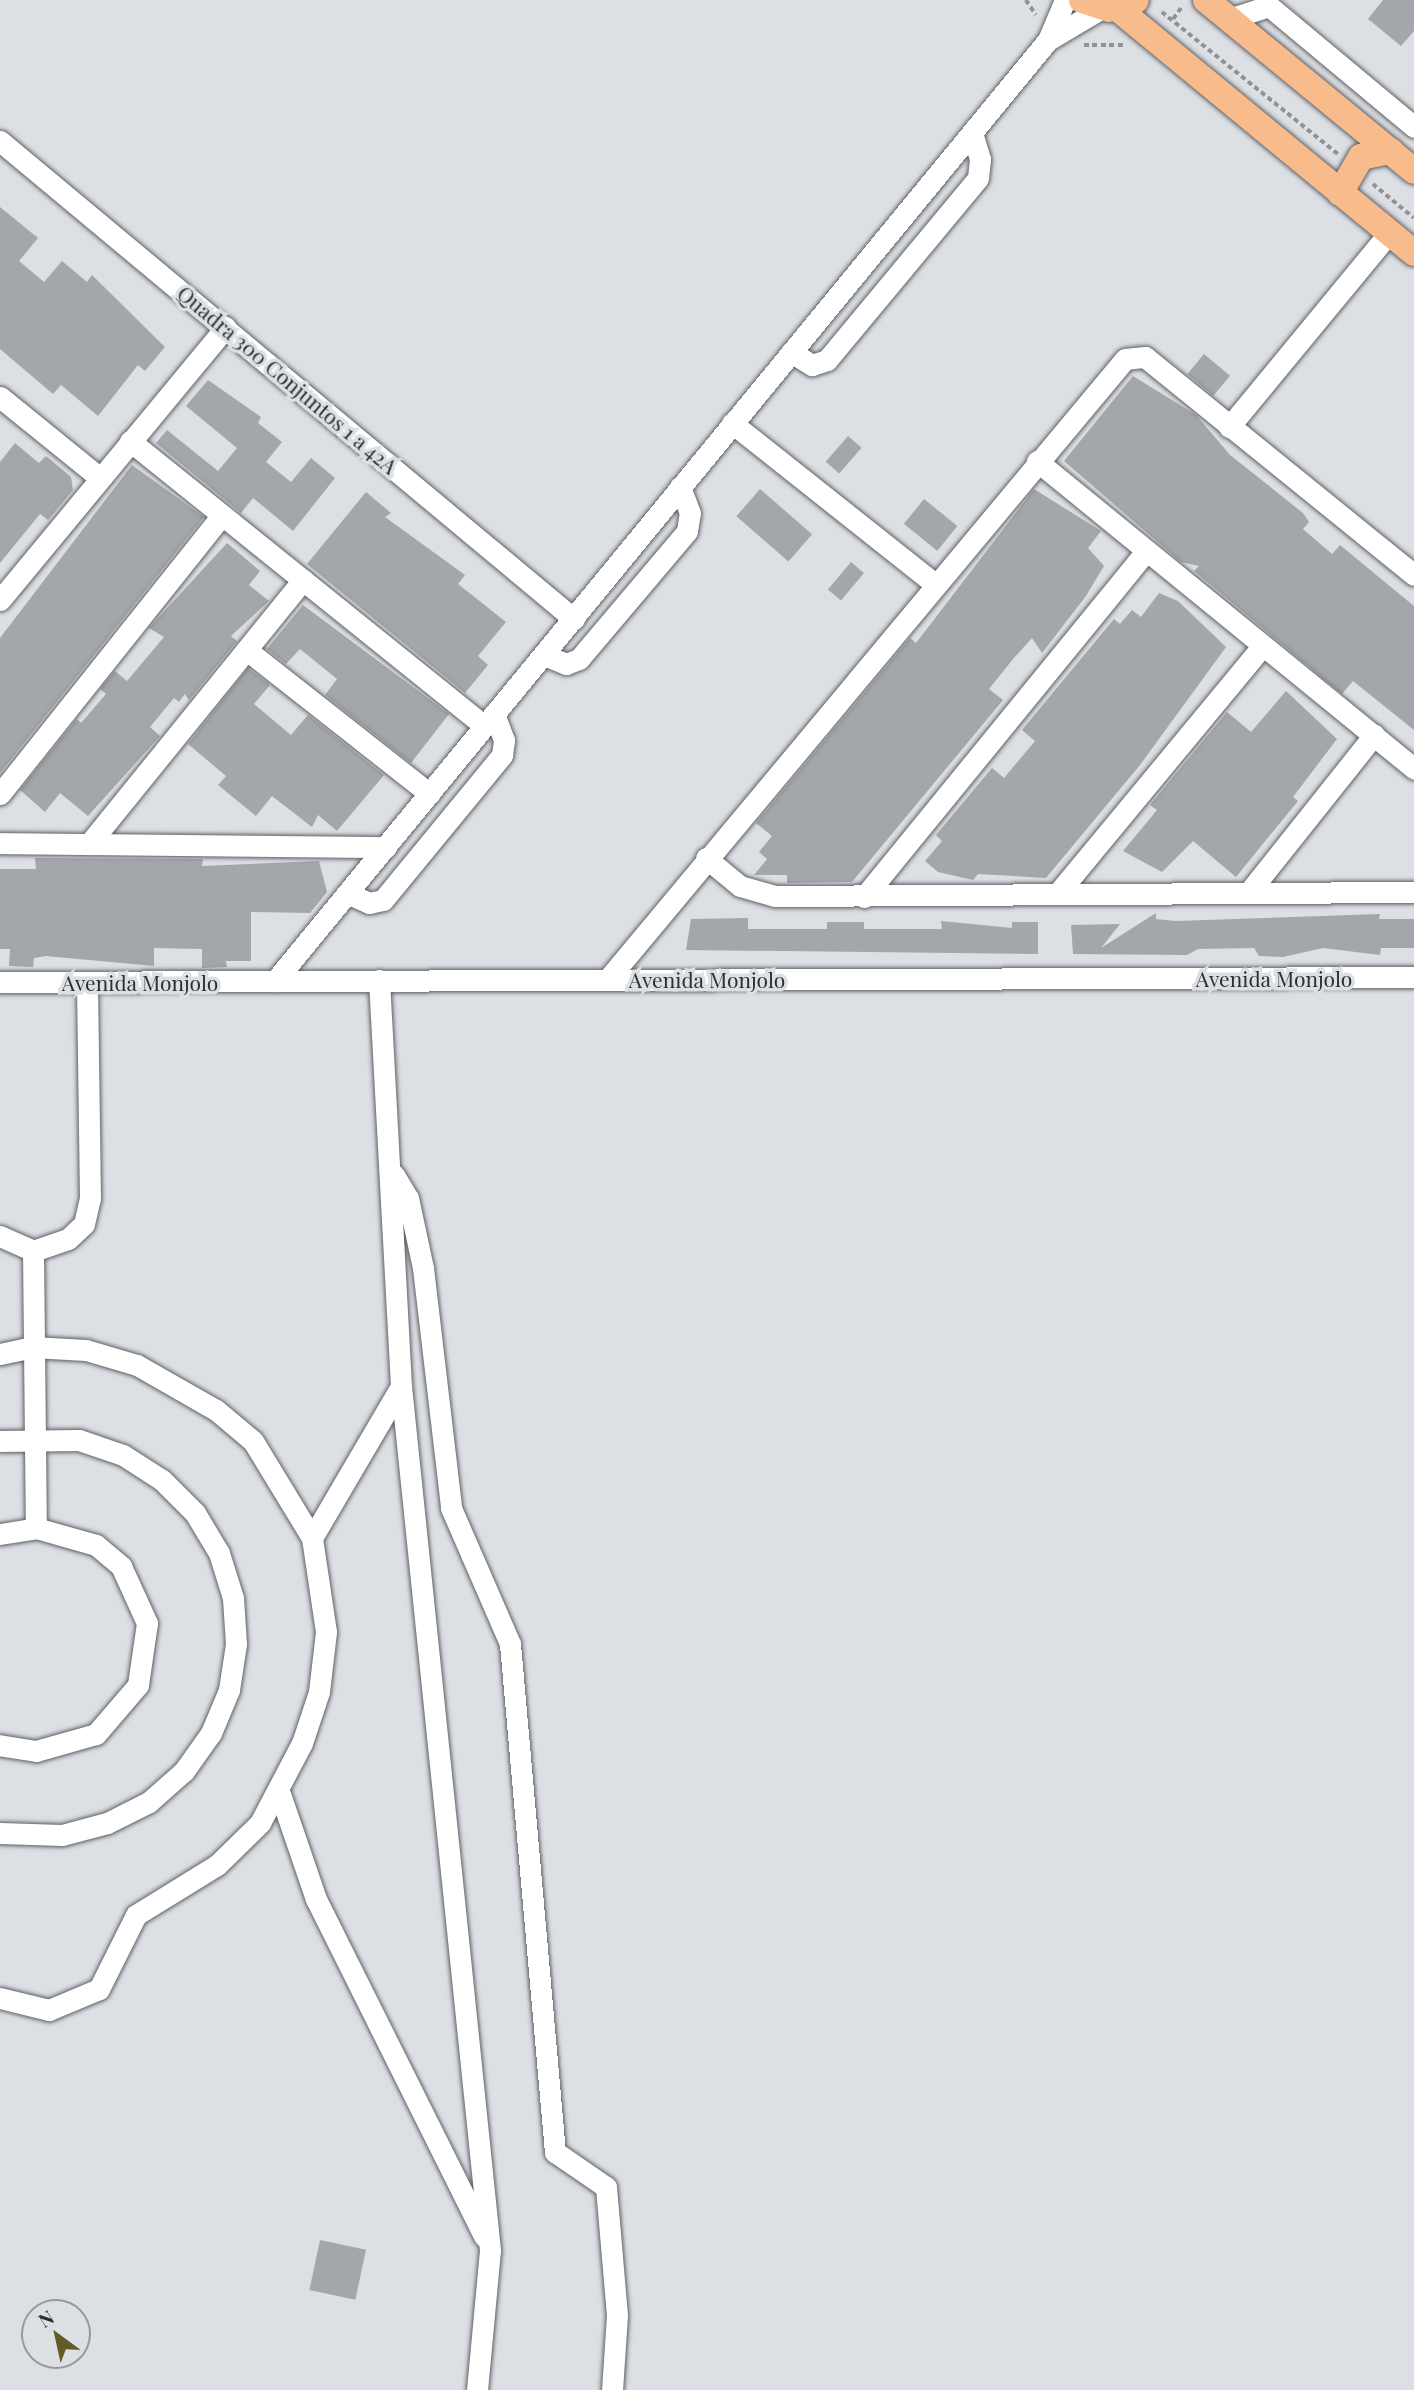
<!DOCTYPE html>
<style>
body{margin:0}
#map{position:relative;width:1414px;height:2390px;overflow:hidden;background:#dcdfe4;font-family:"Playfair Display",serif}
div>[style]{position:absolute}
.building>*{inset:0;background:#a3a6ab;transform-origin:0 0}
.path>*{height:3.5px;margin-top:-1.75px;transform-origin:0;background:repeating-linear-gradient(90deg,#909296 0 5px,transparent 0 8.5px)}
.roads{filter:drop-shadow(0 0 2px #5e6165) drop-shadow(0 0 2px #5e6165)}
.minor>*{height:21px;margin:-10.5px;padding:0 10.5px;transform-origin:10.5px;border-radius:10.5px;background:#fff}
.major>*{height:26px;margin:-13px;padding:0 13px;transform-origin:13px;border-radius:13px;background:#f8bb8c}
span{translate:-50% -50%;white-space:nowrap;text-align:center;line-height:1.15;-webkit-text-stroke:7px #dcdfe4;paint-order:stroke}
.street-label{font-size:21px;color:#2d2e31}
.north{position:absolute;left:21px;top:2299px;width:70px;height:70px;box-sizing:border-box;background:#dcdfe4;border:2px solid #96989c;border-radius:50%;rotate:327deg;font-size:19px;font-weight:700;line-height:28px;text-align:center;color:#2d2e31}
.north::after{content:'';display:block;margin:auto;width:24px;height:32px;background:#635c28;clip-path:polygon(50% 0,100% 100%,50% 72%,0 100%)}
</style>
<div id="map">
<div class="building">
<div style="clip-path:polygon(1383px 0,1414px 0,1414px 31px,1401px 46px,1368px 19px)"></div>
<div style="clip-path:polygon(0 207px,38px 238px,19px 261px,44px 282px,62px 261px,87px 282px,92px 275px,165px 347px,145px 371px,138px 365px,98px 416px,61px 385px,53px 394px,0 349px)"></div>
<div style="left:1204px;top:354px;width:34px;height:26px;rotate:40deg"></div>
<div style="clip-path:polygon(1133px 376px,1196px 415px,1230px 455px,1303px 513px,1309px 522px,1303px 529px,1332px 554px,1340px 545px,1414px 606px,1414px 730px,1353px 681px,1342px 694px,1194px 571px,1199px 566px,1181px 562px,1064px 461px)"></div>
<div style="clip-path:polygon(208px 380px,261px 417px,258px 423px,282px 442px,266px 462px,291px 482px,311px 458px,335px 478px,293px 531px,253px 498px,241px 513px,156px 443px,167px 430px,218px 471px,237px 448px,186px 406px)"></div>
<div style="left:848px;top:436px;width:18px;height:34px;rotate:41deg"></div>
<div style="clip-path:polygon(15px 443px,39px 463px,46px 456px,71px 477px,73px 490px,48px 520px,40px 514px,0 563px,0 462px)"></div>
<div style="clip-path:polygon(132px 465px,204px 517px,0 773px,0 638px)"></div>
<div style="left:760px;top:489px;width:69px;height:36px;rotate:41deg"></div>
<div style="clip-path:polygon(1034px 489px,1101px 531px,1088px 548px,1104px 566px,1086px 596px,1042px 653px,1032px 638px,1013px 659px,989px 689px,1003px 700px,852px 882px,787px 883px,787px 875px,754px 875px,767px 859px,759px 852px,772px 836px,756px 823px,910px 638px,916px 643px)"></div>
<div style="clip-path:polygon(366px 492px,391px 513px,385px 517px,465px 575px,458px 584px,506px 622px,478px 656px,488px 665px,465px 693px,307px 564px)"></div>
<div style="left:924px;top:499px;width:43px;height:32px;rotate:39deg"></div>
<div style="clip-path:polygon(227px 543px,260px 571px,249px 585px,269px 601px,231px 636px,237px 641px,189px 700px,185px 694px,179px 702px,174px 698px,150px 727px,160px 736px,88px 816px,60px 793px,45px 812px,20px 790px,77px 719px,81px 723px,106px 694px,100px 689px,115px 671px,127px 681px,164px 637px,149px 628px)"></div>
<div style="left:851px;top:562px;width:17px;height:36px;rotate:40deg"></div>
<div style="clip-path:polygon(1159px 593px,1178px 601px,1226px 647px,1140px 765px,1046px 878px,978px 874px,973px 880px,938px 872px,925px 861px,942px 841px,936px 835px,992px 768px,1004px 778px,1035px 741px,1022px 730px,1114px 619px,1120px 624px,1132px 610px,1141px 617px)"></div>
<div style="clip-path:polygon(303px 605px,449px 714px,411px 763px,325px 695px,337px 679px,300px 649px,286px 664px,267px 649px)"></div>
<div style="clip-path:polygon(248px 668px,270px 685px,254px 704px,291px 735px,308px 715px,384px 775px,337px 831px,318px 815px,312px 827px,272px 796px,256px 816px,218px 785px,226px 776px,188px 744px)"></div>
<div style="clip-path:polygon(1286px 691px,1337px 739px,1293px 797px,1298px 801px,1236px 877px,1193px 841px,1162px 872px,1123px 851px,1157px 810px,1150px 805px,1227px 712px,1251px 732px)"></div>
<div style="clip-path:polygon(35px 858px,203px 859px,202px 866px,319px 861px,327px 892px,310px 913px,251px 912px,251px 961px,226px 961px,227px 967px,202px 968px,202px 949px,154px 948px,154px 966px,46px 956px,34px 958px,33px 967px,9px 966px,10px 949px,0 949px,0 869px,36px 869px)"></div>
<div style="clip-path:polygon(1156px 913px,1156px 919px,1176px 921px,1380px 914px,1379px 919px,1414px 919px,1414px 948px,1381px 948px,1380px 955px,1323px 948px,1283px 957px,1259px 956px,1254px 948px,1198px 949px,1187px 955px,1073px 954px,1071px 925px,1120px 924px,1101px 948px)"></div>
<div style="clip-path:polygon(748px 918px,748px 929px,827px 929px,827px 922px,864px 922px,864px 929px,942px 929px,941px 921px,1012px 928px,1012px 922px,1038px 922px,1038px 954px,686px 950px,691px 919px)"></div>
<div style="left:320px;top:2240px;width:47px;height:51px;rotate:12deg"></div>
</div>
<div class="path">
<div style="left:1026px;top:0;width:18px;rotate:56deg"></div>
<div style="left:1162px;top:12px;width:226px;rotate:38.9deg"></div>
<div style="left:1173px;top:19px;width:17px;rotate:-54deg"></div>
<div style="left:1084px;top:45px;width:40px"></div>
<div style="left:1373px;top:184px;width:53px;rotate:39.7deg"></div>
</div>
<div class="roads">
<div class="minor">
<div style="left:1229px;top:19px;width:42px;rotate:-18deg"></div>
<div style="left:1269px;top:6px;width:189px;rotate:39.8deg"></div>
<div style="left:1048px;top:40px;width:63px;rotate:-30.7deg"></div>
<div style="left:0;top:141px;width:747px;rotate:39.79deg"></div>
<div style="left:791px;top:352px;width:25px;rotate:32deg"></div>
<div style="left:812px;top:365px;width:16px;rotate:-18deg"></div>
<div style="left:827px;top:360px;width:236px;rotate:-50.3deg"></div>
<div style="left:978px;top:178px;width:19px;rotate:-84deg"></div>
<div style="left:980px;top:159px;width:27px;rotate:-107deg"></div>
<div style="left:0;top:397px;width:129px;rotate:39deg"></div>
<div style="left:732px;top:423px;width:259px;rotate:38.4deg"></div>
<div style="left:1229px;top:427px;width:251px;rotate:-50.5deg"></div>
<div style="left:130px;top:441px;width:455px;rotate:38.8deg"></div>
<div style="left:1037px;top:461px;width:487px;rotate:39.2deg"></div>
<div style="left:0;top:600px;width:354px;rotate:-50.4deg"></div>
<div style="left:248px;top:651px;width:231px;rotate:38.2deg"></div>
<div style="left:544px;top:655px;width:24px;rotate:22deg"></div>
<div style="left:566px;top:664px;width:14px;rotate:-21deg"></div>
<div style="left:579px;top:659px;width:167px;rotate:-49.8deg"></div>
<div style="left:687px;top:531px;width:18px;rotate:-81deg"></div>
<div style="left:690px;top:513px;width:28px;rotate:-111deg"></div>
<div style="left:0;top:794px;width:355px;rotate:-51.5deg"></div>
<div style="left:0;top:843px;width:386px;rotate:0.6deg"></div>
<div style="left:89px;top:844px;width:340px;rotate:-51deg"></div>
<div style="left:706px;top:858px;width:44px;rotate:39.5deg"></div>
<div style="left:740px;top:886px;width:36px;rotate:16deg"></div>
<div style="left:775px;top:896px;width:639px;rotate:-0.36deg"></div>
<div style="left:1249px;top:892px;width:201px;rotate:-51.5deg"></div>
<div style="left:1058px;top:893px;width:318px;rotate:-50.4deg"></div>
<div style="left:349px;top:894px;width:22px;rotate:24deg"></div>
<div style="left:369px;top:903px;width:14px;rotate:-12deg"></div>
<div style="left:383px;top:900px;width:188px;rotate:-50.6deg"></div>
<div style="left:502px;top:755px;width:15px;rotate:-82deg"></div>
<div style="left:504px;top:740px;width:28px;rotate:-111deg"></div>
<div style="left:864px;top:897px;width:444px;rotate:-50.8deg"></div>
<div style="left:608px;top:979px;width:807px;rotate:-50.18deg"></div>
<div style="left:1125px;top:359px;width:20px;rotate:-6deg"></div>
<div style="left:1145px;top:357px;width:346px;rotate:39deg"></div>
<div style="left:379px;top:980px;width:407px;rotate:86.9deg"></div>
<div style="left:401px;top:1386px;width:869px;rotate:84.12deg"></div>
<div style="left:490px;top:2250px;width:141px;rotate:95.3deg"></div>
<div style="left:275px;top:981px;width:1218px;rotate:-50.6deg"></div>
<div style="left:1048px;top:40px;width:43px;rotate:-67deg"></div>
<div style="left:0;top:982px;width:1414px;rotate:-0.2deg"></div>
<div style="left:394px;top:1175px;width:27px;rotate:59deg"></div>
<div style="left:408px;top:1198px;width:72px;rotate:77.9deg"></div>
<div style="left:423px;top:1268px;width:242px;rotate:83.3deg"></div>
<div style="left:451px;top:1508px;width:148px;rotate:66.5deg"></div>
<div style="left:510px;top:1644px;width:510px;rotate:84.94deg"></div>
<div style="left:555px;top:2152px;width:62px;rotate:34.5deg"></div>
<div style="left:606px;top:2187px;width:128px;rotate:85.1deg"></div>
<div style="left:617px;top:2315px;width:75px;rotate:93.8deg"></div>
<div style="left:0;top:1236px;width:36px;rotate:24deg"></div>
<div style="left:33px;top:1251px;width:37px;rotate:-19deg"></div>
<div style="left:68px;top:1239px;width:22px;rotate:-43deg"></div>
<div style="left:84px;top:1224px;width:26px;rotate:-77deg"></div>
<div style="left:90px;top:1199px;width:216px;rotate:-90.8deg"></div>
<div style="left:33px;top:1251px;width:277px;rotate:89.4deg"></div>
<div style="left:0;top:1354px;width:33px;rotate:-12deg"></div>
<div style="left:32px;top:1347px;width:54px;rotate:3.2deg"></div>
<div style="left:86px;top:1350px;width:53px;rotate:16.4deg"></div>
<div style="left:137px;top:1365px;width:91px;rotate:29.7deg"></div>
<div style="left:216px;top:1410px;width:48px;rotate:40deg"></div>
<div style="left:253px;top:1441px;width:114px;rotate:58.7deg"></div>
<div style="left:312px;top:1538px;width:95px;rotate:81.5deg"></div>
<div style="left:326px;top:1632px;width:60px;rotate:96.7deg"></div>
<div style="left:319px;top:1692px;width:54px;rotate:108.4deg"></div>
<div style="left:302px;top:1743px;width:90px;rotate:117.7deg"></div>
<div style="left:260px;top:1823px;width:60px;rotate:135.7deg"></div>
<div style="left:217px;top:1865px;width:95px;rotate:148.3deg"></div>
<div style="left:136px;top:1915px;width:83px;rotate:116.6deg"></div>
<div style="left:99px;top:1989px;width:54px;rotate:157.2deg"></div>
<div style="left:49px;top:2010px;width:50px;rotate:-166.2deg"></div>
<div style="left:0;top:1441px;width:79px;rotate:-0.7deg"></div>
<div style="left:79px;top:1440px;width:46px;rotate:18.8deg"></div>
<div style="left:123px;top:1455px;width:46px;rotate:32.7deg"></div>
<div style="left:162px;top:1480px;width:47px;rotate:45deg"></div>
<div style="left:195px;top:1513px;width:47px;rotate:59deg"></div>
<div style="left:219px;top:1553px;width:47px;rotate:72.7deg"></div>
<div style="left:233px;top:1598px;width:46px;rotate:86.3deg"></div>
<div style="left:236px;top:1644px;width:47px;rotate:98.7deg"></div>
<div style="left:229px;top:1690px;width:47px;rotate:112.7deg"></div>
<div style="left:211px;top:1733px;width:47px;rotate:125.4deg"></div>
<div style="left:184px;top:1771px;width:47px;rotate:138.5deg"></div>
<div style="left:149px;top:1802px;width:47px;rotate:153.4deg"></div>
<div style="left:107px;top:1823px;width:47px;rotate:165.1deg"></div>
<div style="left:62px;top:1835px;width:62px;rotate:-178.2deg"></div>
<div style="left:0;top:1534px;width:36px;rotate:-9deg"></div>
<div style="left:36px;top:1528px;width:62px;rotate:15.8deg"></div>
<div style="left:96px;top:1545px;width:33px;rotate:40deg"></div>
<div style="left:121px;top:1566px;width:63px;rotate:65.5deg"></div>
<div style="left:147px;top:1623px;width:63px;rotate:98.3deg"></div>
<div style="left:138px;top:1685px;width:65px;rotate:130.6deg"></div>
<div style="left:96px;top:1734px;width:62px;rotate:164.2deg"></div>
<div style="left:36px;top:1751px;width:36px;rotate:-171deg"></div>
<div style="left:312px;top:1538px;width:176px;rotate:-59.6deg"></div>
<div style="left:280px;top:1794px;width:111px;rotate:71.1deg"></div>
<div style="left:316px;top:1899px;width:377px;rotate:63.5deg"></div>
</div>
<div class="major">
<div style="left:1082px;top:0;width:28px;rotate:18deg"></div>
<div style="left:1109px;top:9px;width:28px;rotate:-18deg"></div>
<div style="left:1206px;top:0;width:269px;rotate:39.4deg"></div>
<div style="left:1117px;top:8px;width:385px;rotate:39.5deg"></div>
<div style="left:1340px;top:193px;width:42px;rotate:-59.7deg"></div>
<div style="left:1361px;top:157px;width:30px;rotate:-12deg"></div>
</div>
</div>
<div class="street-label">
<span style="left:288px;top:379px;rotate:40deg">Quadra 300 Conjuntos 1 a 42A</span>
<span style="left:1274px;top:978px">Avenida Monjolo</span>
<span style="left:707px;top:979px">Avenida Monjolo</span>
<span style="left:140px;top:982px">Avenida Monjolo</span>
</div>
<div class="north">N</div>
</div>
